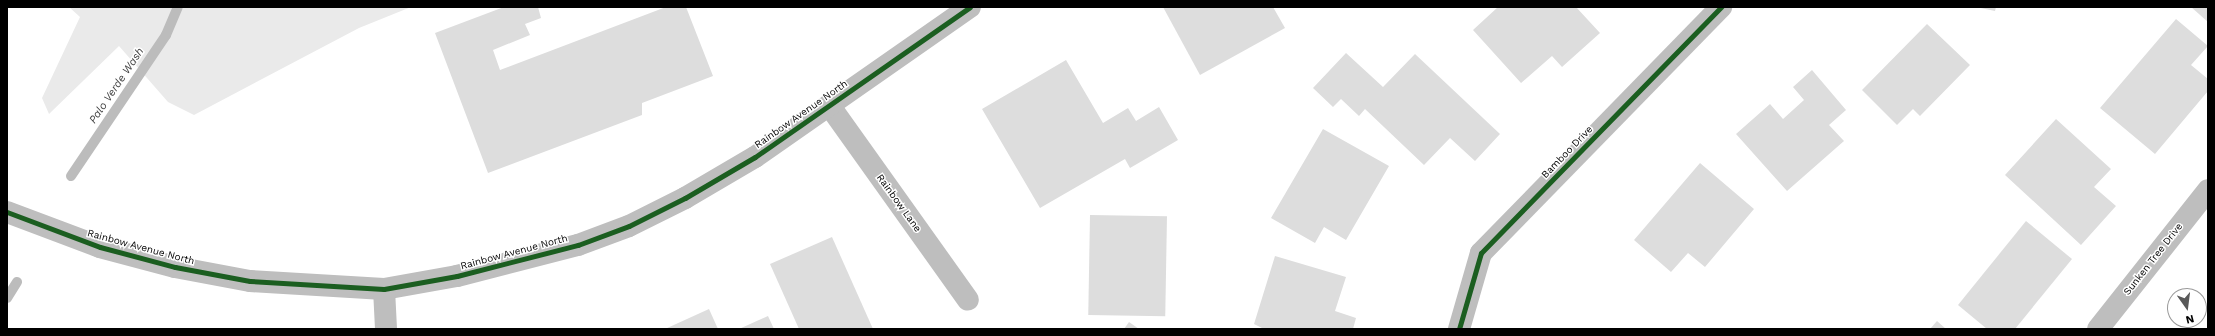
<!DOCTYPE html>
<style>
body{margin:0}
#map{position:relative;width:2215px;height:336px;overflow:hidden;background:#fff;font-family:"Work Sans",sans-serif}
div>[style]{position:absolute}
.green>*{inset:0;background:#eaeaea}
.stream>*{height:10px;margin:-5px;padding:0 5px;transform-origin:5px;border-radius:5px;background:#bcbcbc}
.building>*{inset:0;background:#ddd;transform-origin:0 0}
.minor>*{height:22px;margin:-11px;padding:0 11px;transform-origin:11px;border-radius:11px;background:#bebebe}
.tertiary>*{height:22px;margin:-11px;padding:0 11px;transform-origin:11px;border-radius:11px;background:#bebebe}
.cycleway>*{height:5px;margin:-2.5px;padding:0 2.5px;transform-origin:2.5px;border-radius:2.5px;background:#1b5e20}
span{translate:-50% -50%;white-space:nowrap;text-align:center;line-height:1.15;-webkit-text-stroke:3px #fff;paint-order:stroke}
.street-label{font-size:10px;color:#000}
.water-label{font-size:11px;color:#414141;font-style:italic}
.frame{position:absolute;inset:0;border:8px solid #000;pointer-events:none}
.north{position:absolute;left:2167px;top:288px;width:40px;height:40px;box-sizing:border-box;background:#fff;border:1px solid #999;border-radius:50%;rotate:166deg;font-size:11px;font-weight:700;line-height:16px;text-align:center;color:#000}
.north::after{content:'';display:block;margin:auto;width:14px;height:18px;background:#595959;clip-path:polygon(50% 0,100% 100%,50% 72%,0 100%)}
</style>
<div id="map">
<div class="green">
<div style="clip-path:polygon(69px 7px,411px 7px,359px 28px,194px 115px,168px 102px,119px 46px,49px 114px,42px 98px,80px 17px)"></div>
</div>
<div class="stream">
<div style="left:71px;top:176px;width:170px;rotate:-56deg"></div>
<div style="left:166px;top:35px;width:30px;rotate:-67deg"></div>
<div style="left:7px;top:298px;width:19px;rotate:-58deg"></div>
</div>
<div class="building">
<div style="clip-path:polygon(504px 7px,538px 7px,541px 18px,525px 24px,530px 35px,493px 50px,500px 70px,666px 7px,686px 7px,713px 76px,642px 103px,642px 115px,488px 173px,435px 33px)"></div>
<div style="clip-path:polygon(1163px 7px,1273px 7px,1285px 28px,1200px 75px)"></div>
<div style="clip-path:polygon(1498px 7px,1576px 7px,1600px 33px,1562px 67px,1552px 56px,1521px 83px,1473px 30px)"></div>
<div style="clip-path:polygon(1976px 7px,1996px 7px,1995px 11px)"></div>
<div style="clip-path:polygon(2191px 7px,2208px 7px,2208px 22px)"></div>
<div style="clip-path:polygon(2176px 19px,2208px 46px,2191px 65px,2208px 79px,2208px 91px,2155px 154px,2100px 108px)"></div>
<div style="clip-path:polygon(1927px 24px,1970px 65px,1920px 116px,1913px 109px,1897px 125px,1862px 90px)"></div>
<div style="clip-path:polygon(1346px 53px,1383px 87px,1415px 54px,1500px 134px,1475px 161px,1450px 138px,1424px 165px,1365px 109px,1359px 116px,1341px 99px,1333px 107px,1313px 88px)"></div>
<div style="clip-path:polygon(1066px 60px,1103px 123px,1128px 108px,1136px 121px,1159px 107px,1178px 140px,1130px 168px,1125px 159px,1040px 208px,982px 109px)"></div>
<div style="clip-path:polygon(1812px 70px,1846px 110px,1829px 125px,1844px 141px,1787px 191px,1736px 134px,1770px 104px,1783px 119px,1804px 100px,1793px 87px)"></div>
<div style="clip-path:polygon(2056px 119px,2111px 169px,2094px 187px,2116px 206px,2081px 245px,2005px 175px)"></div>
<div style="clip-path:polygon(1323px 129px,1389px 166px,1346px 240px,1324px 227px,1315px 243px,1271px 218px)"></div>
<div style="clip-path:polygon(1700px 163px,1754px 209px,1705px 267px,1688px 253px,1671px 272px,1634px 240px)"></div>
<div style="left:1090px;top:215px;width:77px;height:100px;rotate:1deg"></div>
<div style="clip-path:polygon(2026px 221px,2072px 259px,2015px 329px,1987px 329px,1958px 305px)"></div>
<div style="clip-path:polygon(832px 237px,873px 329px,799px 329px,770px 264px)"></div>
<div style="clip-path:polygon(1275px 256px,1346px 277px,1335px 311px,1356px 318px,1353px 329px,1264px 329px,1254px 324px)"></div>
<div style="clip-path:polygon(709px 309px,718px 329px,665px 329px)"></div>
<div style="clip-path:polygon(768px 316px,774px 329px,739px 329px)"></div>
<div style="clip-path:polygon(1937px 321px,1946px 329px,1930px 329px)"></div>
<div style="clip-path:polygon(1129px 322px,1139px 329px,1124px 329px)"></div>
</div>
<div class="minor">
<div style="left:829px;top:105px;width:239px;rotate:54.5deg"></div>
<div style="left:1459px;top:329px;width:79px;rotate:-73.9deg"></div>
<div style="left:1481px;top:253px;width:344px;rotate:-45.7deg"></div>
<div style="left:2098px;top:329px;width:177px;rotate:-51.6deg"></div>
</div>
<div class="tertiary">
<div style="left:7px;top:212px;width:99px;rotate:20.6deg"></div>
<div style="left:100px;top:247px;width:78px;rotate:14.9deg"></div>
<div style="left:175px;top:267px;width:76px;rotate:10.6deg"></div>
<div style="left:250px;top:281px;width:134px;rotate:3.4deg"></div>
<div style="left:384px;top:289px;width:74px;rotate:-10.1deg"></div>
<div style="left:457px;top:276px;width:125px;rotate:-14.4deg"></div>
<div style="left:578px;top:245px;width:54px;rotate:-20.4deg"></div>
<div style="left:629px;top:226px;width:63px;rotate:-26.6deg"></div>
<div style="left:685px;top:198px;width:81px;rotate:-30.4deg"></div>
<div style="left:755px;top:157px;width:262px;rotate:-34.9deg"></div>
<div style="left:384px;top:289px;width:40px;rotate:87.1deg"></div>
</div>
<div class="cycleway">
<div style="left:7px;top:212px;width:99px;rotate:20.6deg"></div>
<div style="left:100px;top:247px;width:78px;rotate:14.9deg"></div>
<div style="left:175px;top:267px;width:76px;rotate:10.6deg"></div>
<div style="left:250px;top:281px;width:134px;rotate:3.4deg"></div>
<div style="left:384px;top:289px;width:74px;rotate:-10.1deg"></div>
<div style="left:457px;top:276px;width:125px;rotate:-14.4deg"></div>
<div style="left:578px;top:245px;width:54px;rotate:-20.4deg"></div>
<div style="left:629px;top:226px;width:63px;rotate:-26.6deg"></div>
<div style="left:685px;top:198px;width:81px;rotate:-30.4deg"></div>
<div style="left:755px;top:157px;width:262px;rotate:-34.9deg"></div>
<div style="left:1459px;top:329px;width:79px;rotate:-73.9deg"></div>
<div style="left:1481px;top:253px;width:344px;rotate:-45.7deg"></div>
</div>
<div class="street-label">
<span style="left:801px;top:114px;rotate:-35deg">Rainbow Avenue North</span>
<span style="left:1567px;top:152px;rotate:-46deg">Bamboo Drive</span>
<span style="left:899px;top:203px;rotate:54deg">Rainbow Lane</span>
<span style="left:141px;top:247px;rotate:15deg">Rainbow Avenue North</span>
<span style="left:514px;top:252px;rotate:-15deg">Rainbow Avenue North</span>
<span style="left:2153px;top:259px;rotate:-52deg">Sunken Tree Drive</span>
</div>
<div class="water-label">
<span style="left:117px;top:86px;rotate:-56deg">Palo Verde Wash</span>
</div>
<div class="frame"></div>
<div class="north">N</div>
</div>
